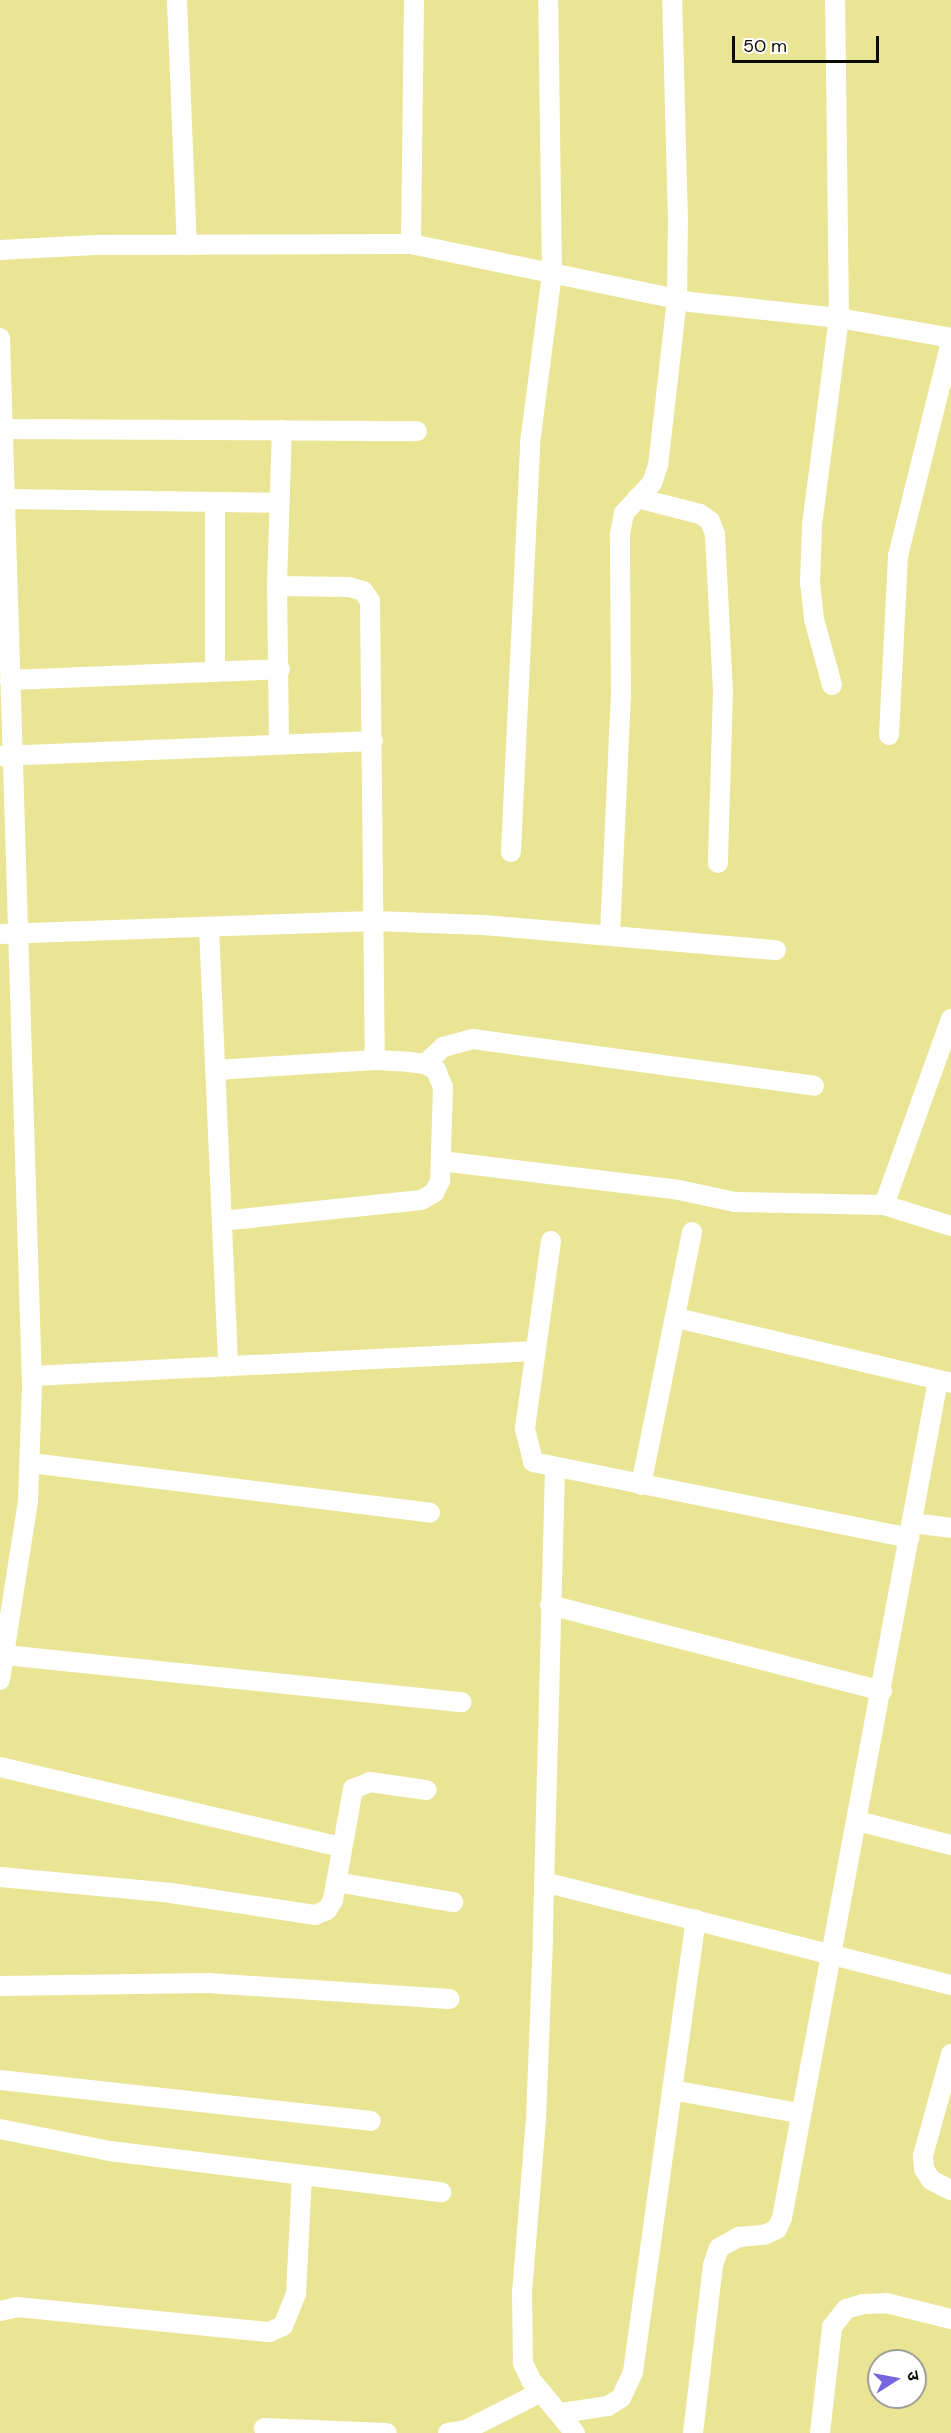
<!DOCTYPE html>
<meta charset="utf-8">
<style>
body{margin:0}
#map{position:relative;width:951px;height:2433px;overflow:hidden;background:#eae594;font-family:"DM Sans","Noto Sans Devanagari",sans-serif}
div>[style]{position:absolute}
.minor>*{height:20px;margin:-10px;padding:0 10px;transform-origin:10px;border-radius:10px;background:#fff}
span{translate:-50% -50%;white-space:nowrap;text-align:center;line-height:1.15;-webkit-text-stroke:6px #fff;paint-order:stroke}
.north{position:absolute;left:867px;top:2349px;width:60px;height:60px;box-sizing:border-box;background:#fff;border:2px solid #9f9e99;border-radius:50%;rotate:79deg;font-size:16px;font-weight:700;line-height:24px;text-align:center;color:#0e0c00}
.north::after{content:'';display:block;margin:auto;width:21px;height:27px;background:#7566e0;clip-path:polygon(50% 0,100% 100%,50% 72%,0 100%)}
.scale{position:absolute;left:732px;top:36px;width:147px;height:27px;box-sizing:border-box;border:3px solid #0e0c00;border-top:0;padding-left:8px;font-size:18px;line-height:21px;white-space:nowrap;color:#0e0c00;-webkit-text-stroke:4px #fff;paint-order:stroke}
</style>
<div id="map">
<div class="minor">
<div style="left:177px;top:0;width:245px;rotate:87.7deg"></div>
<div style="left:411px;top:244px;width:244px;rotate:-89.3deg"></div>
<div style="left:0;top:250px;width:95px;rotate:-3deg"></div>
<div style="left:95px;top:245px;width:316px;rotate:-0.2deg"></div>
<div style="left:411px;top:244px;width:285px;rotate:11.7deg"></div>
<div style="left:690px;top:302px;width:150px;rotate:6.1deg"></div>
<div style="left:839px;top:318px;width:114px;rotate:10.1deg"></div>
<div style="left:0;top:338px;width:1048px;rotate:88.25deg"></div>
<div style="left:32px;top:1386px;width:115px;rotate:92deg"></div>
<div style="left:28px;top:1501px;width:181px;rotate:98.9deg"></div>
<div style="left:3px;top:429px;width:414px;rotate:0.3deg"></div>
<div style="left:637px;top:498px;width:65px;rotate:14.3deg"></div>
<div style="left:700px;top:514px;width:12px;rotate:35deg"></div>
<div style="left:710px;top:521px;width:14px;rotate:69deg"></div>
<div style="left:715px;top:534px;width:157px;rotate:87.1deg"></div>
<div style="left:723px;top:691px;width:172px;rotate:91.7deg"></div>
<div style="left:5px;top:499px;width:274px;rotate:0.8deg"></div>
<div style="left:215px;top:502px;width:170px;rotate:90deg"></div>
<div style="left:277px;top:586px;width:72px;rotate:0.8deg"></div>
<div style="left:349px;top:587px;width:15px;rotate:16deg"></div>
<div style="left:363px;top:591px;width:12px;rotate:55deg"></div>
<div style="left:370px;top:601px;width:459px;rotate:89.4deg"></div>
<div style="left:10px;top:680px;width:270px;rotate:-2.3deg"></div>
<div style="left:832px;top:685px;width:68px;rotate:-105.3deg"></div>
<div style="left:814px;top:619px;width:36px;rotate:-96deg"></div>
<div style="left:810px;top:583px;width:58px;rotate:-88deg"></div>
<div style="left:812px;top:525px;width:209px;rotate:-82.6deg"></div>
<div style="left:839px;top:318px;width:318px;rotate:-90.7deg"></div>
<div style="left:889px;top:735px;width:179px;rotate:-87.1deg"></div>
<div style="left:898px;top:556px;width:220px;rotate:-76.1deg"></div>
<div style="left:279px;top:745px;width:159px;rotate:-90.7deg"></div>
<div style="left:277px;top:586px;width:156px;rotate:-88.2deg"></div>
<div style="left:1px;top:756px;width:372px;rotate:-2.3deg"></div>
<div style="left:511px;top:852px;width:409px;rotate:-87.3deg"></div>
<div style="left:530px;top:443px;width:171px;rotate:-82.6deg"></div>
<div style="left:552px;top:273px;width:273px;rotate:-90.8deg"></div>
<div style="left:209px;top:927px;width:440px;rotate:87.5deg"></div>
<div style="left:0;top:934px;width:374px;rotate:-2deg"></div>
<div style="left:374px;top:921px;width:109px;rotate:2.1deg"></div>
<div style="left:483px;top:925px;width:294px;rotate:4.9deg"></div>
<div style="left:610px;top:935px;width:238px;rotate:-87.4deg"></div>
<div style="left:621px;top:697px;width:163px;rotate:-90.4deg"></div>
<div style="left:620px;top:534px;width:21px;rotate:-79deg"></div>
<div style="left:624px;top:513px;width:41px;rotate:-47deg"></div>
<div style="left:652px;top:483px;width:18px;rotate:-71deg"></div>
<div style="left:658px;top:466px;width:168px;rotate:-83.5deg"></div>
<div style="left:677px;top:299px;width:77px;rotate:-89.3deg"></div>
<div style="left:678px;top:222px;width:222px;rotate:-91.5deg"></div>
<div style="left:425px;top:1064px;width:25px;rotate:-43deg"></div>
<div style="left:443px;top:1047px;width:31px;rotate:-15deg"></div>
<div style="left:473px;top:1039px;width:344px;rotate:7.8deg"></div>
<div style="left:215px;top:1070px;width:160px;rotate:-3.6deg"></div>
<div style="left:375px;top:1060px;width:34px;rotate:3deg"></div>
<div style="left:409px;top:1062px;width:16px;rotate:7deg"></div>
<div style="left:425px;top:1064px;width:13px;rotate:29deg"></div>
<div style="left:436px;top:1070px;width:18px;rotate:68deg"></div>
<div style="left:443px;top:1087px;width:94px;rotate:91.8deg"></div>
<div style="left:440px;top:1181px;width:13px;rotate:117deg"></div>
<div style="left:434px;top:1193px;width:15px;rotate:152deg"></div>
<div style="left:421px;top:1200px;width:200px;rotate:174deg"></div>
<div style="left:441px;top:1161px;width:240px;rotate:6.9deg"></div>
<div style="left:679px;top:1190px;width:57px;rotate:12.1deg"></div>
<div style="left:735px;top:1202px;width:149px;rotate:1.2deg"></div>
<div style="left:884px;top:1205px;width:70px;rotate:17.4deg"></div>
<div style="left:884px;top:1205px;width:198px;rotate:-70.2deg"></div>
<div style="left:551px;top:1241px;width:190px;rotate:97.9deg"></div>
<div style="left:525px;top:1429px;width:34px;rotate:76deg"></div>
<div style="left:533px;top:1462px;width:384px;rotate:11.4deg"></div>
<div style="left:677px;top:1318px;width:282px;rotate:13.3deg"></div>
<div style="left:32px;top:1376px;width:504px;rotate:-2.85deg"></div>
<div style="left:31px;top:1463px;width:402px;rotate:7.1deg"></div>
<div style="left:555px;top:1469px;width:469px;rotate:91.5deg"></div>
<div style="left:543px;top:1938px;width:181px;rotate:92.2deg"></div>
<div style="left:536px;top:2119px;width:174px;rotate:94.6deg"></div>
<div style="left:522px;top:2292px;width:71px;rotate:89.2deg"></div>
<div style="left:523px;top:2363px;width:19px;rotate:65deg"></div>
<div style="left:531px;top:2380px;width:69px;rotate:50.3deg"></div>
<div style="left:641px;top:1485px;width:258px;rotate:-78.6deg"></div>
<div style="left:912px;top:1523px;width:39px;rotate:7deg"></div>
<div style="left:550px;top:1605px;width:343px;rotate:14.5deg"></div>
<div style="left:5px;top:1655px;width:459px;rotate:5.9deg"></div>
<div style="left:0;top:1767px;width:351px;rotate:13.2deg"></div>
<div style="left:858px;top:1821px;width:96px;rotate:14.5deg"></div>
<div style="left:0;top:1877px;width:172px;rotate:5.3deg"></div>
<div style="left:171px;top:1893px;width:146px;rotate:8.7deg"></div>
<div style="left:315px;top:1915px;width:13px;rotate:-23deg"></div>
<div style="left:327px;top:1910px;width:12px;rotate:-59deg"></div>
<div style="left:333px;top:1900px;width:113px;rotate:-79.8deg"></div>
<div style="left:353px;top:1789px;width:18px;rotate:-22deg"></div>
<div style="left:370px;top:1782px;width:57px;rotate:8.1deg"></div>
<div style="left:336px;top:1882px;width:119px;rotate:9.7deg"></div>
<div style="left:544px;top:1882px;width:420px;rotate:14.2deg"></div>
<div style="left:0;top:1986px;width:208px;rotate:-0.8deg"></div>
<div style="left:208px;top:1983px;width:242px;rotate:3.8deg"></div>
<div style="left:951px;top:2054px;width:106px;rotate:105.4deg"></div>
<div style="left:923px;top:2156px;width:13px;rotate:86deg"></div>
<div style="left:924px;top:2169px;width:13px;rotate:58deg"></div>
<div style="left:931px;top:2180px;width:22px;rotate:27deg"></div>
<div style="left:0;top:2080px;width:373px;rotate:6.3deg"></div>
<div style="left:672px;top:2090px;width:129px;rotate:10.3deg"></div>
<div style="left:0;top:2129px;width:112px;rotate:11.3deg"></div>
<div style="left:110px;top:2151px;width:334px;rotate:7.1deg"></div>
<div style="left:0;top:2311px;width:17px;rotate:-13deg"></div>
<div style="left:17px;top:2307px;width:253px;rotate:5.7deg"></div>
<div style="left:269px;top:2332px;width:15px;rotate:-23deg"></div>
<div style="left:283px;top:2326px;width:35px;rotate:-68deg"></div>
<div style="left:296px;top:2294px;width:119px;rotate:-87.1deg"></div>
<div style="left:562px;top:2413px;width:47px;rotate:-8.7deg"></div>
<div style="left:608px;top:2406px;width:15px;rotate:-32deg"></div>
<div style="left:621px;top:2398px;width:29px;rotate:-65deg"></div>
<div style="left:633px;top:2372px;width:457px;rotate:-82.1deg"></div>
<div style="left:264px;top:2428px;width:123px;rotate:2.3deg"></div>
<div style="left:448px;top:2433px;width:18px;rotate:-9deg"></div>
<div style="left:466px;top:2430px;width:84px;rotate:-26.9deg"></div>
<div style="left:693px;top:2433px;width:169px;rotate:-83.2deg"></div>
<div style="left:713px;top:2265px;width:18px;rotate:-71deg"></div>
<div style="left:719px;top:2248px;width:23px;rotate:-29deg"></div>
<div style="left:739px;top:2237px;width:25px;rotate:-5deg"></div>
<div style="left:764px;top:2235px;width:14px;rotate:-25deg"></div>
<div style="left:777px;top:2229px;width:12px;rotate:-66deg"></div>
<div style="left:782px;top:2218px;width:852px;rotate:-79.45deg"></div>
<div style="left:820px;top:2433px;width:107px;rotate:-83.5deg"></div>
<div style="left:832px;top:2327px;width:23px;rotate:-52deg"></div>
<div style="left:846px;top:2309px;width:18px;rotate:-16deg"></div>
<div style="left:863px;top:2304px;width:23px;rotate:-2deg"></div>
<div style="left:886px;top:2303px;width:67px;rotate:13.8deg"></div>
</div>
<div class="north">उ</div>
<div class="scale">50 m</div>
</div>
